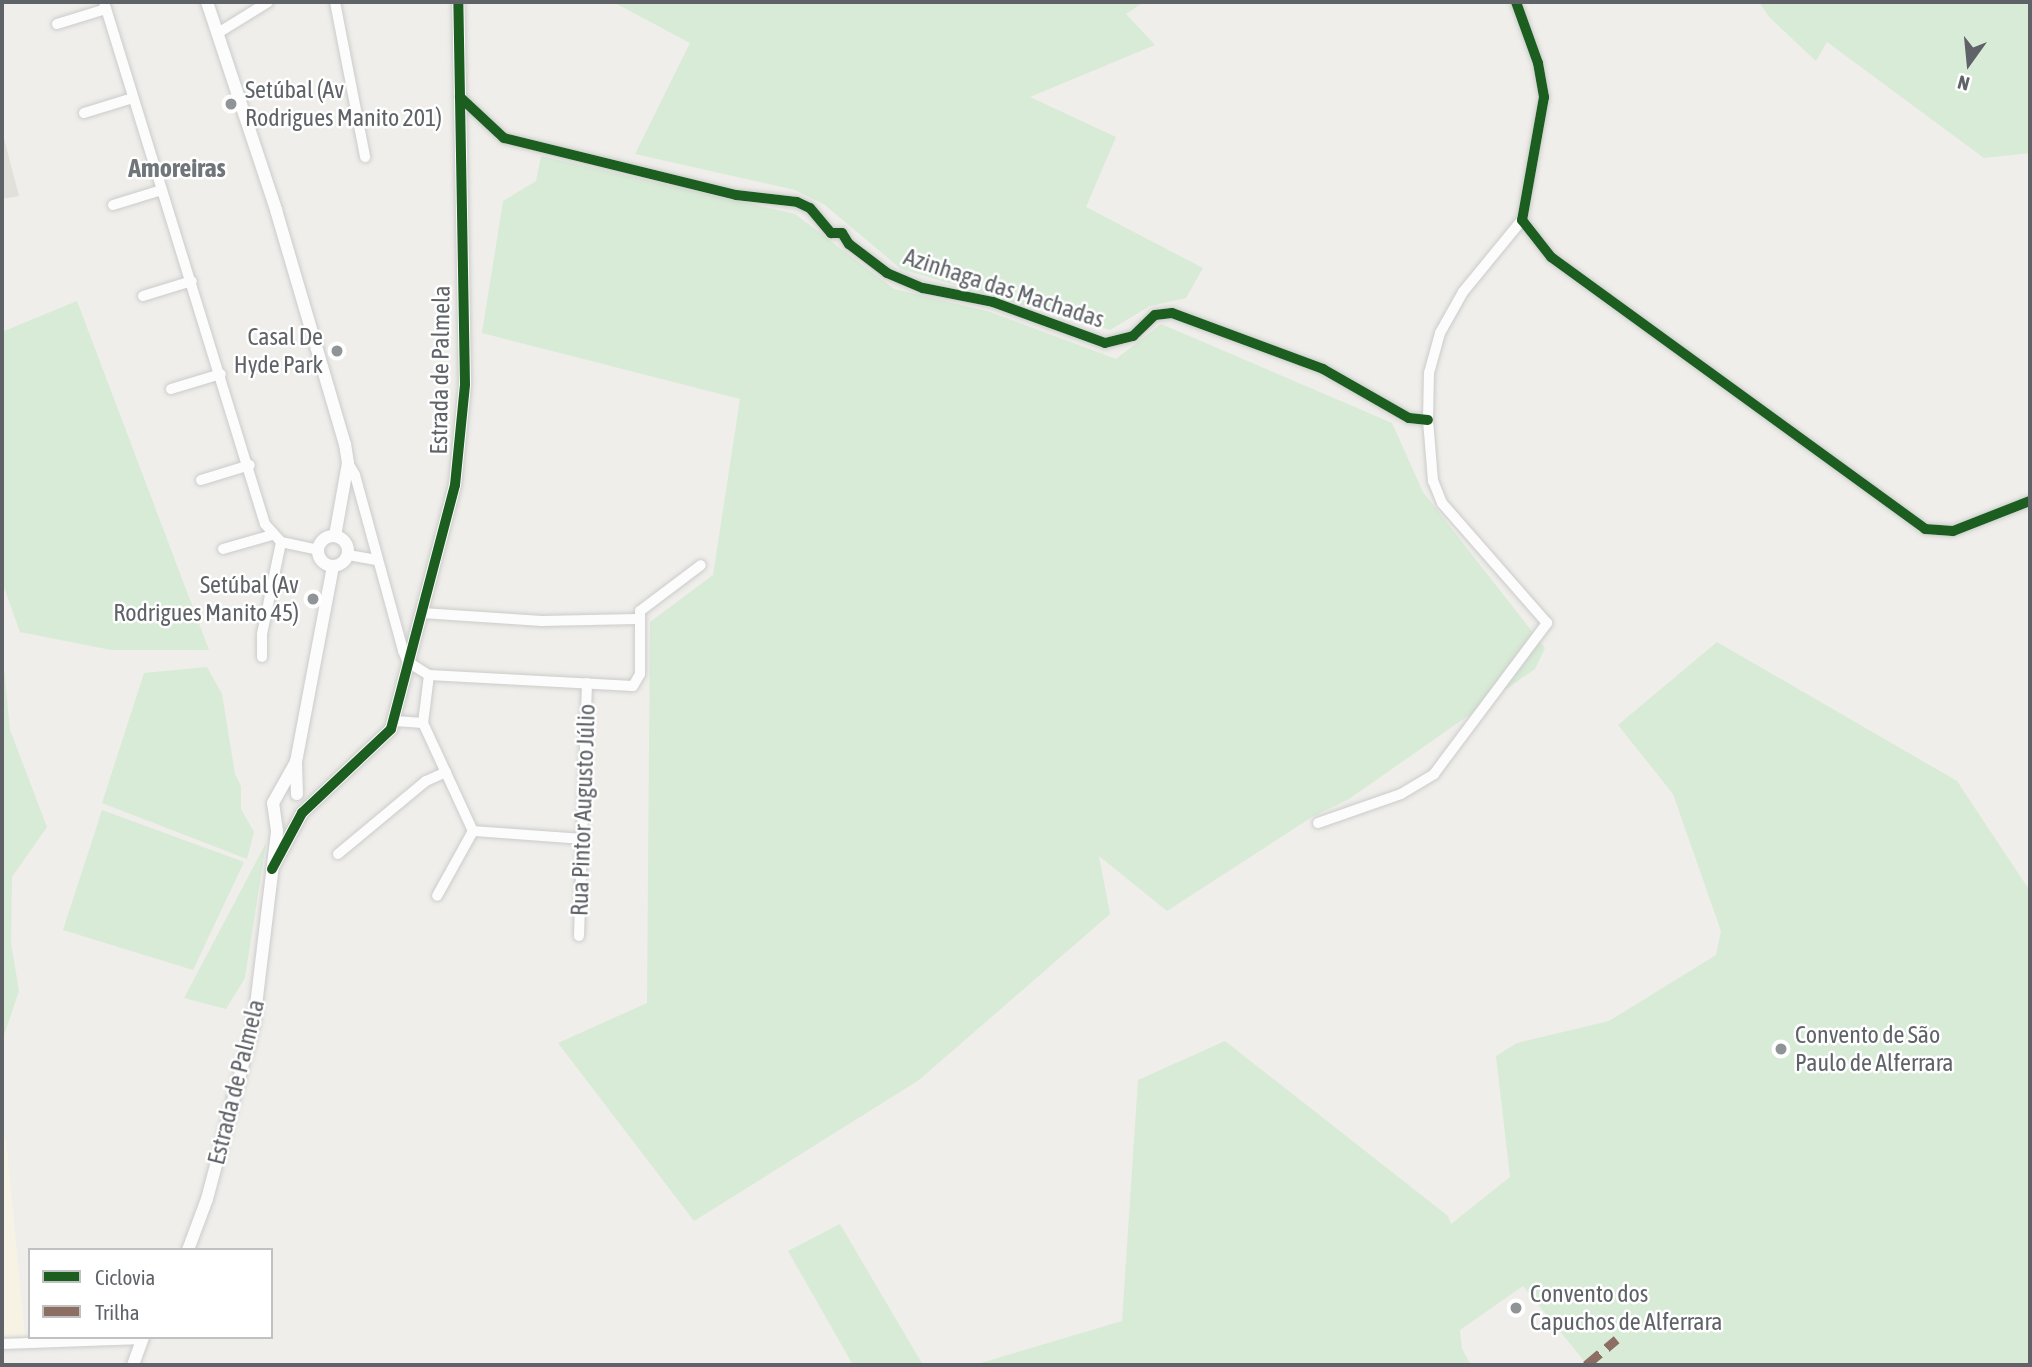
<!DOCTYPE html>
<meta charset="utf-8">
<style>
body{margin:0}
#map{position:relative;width:2032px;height:1367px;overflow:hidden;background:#efeeea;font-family:"Asap Condensed",sans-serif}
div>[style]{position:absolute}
.commercial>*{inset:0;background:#f7f3e4}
.education>*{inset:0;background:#e2e0da}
.green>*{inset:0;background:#d8ebd6}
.roads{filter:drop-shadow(0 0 2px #cbcccc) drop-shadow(0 0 2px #cbcccc)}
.minor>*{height:10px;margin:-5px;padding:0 5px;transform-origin:5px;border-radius:5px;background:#fdfcfc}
.tertiary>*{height:12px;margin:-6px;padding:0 6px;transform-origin:6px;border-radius:6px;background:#fdfcfc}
.tertiary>.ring{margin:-6px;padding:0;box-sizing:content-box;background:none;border:12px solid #fdfcfc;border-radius:50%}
.quiet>*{height:9px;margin-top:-4.5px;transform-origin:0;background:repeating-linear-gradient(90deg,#8d6e63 0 18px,transparent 0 27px)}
.cycleway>*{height:10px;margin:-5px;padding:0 5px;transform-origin:5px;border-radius:5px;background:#1b5e20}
.dots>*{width:19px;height:19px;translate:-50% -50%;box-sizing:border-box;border:4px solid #fff;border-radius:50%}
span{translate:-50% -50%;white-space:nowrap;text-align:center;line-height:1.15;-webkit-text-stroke:5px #fff;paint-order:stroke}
.poi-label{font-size:24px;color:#5f6368}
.left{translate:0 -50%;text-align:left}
.right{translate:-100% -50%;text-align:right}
.street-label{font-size:24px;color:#5f6368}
.neighbourhood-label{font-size:26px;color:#70757a;font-weight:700}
.frame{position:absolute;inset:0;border:4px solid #5f6368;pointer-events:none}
.legend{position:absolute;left:28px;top:1248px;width:245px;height:91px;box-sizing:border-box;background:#fff;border:2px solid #bfc1c3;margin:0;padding:9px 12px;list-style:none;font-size:21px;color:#5f6368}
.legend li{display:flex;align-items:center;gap:14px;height:35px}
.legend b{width:35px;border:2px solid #bfc1c3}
.north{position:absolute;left:1934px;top:28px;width:70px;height:70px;-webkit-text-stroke:5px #fff;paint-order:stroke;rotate:195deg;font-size:19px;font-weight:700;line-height:28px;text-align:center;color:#5f6368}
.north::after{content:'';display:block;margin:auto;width:24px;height:32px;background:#5f6368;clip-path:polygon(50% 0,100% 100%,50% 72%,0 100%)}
</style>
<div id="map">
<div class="commercial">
<div style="clip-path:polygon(2px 1138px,6px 1138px,25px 1337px,2px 1337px)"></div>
</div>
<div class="education">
<div style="clip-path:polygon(2px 131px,19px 196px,2px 199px)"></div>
</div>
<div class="green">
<div style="clip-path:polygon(613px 2px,1144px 2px,1126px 14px,1155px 45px,1030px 97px,1116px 137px,1086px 207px,1203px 268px,1186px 298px,1150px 306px,1110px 330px,901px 269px,825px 205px,795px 190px,635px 154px,690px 43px)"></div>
<div style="clip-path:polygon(1759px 2px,2030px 2px,2030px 153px,1984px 158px,1827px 42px,1816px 61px,1770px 18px)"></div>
<div style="clip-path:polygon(541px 156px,795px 214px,894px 289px,987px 311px,1116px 359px,1161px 324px,1392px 423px,1423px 492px,1545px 648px,1535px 669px,1349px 799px,1312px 817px,1167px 911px,1099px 856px,1110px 914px,919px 1080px,694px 1221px,558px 1043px,647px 1003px,650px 622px,713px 575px,740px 399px,482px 333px,503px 201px,536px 181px)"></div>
<div style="clip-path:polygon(77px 301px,209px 650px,111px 650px,20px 632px,2px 582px,2px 332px)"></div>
<div style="clip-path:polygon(1717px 642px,1957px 781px,2030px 891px,2030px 1365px,1582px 1365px,1585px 1362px,1523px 1286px,1460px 1330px,1462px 1349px,1471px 1365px,974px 1365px,1122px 1321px,1138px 1080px,1225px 1041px,1448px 1216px,1451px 1224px,1510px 1177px,1496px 1056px,1517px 1043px,1609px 1021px,1716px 955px,1721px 931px,1673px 794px,1618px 725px)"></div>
<div style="clip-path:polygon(2px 648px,10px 730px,47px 827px,12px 877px,11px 943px,19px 991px,2px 1041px)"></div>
<div style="clip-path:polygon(207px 667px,222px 694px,235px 774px,241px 786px,241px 809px,254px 832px,247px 859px,102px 803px,144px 673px)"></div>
<div style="clip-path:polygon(102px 810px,244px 862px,193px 970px,63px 930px)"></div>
<div style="clip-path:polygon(266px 843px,245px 978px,226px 1009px,184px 998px)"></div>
<div style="clip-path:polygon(840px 1224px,923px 1365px,853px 1365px,788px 1251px)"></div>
</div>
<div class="roads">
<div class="minor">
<div style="left:104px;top:2px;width:546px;rotate:72.86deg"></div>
<div style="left:265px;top:524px;width:24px;rotate:48deg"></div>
<div style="left:281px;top:542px;width:38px;rotate:12deg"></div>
<div style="left:335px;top:2px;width:158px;rotate:79deg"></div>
<div style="left:1516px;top:2px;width:65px;rotate:70.2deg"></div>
<div style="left:1538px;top:63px;width:35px;rotate:80deg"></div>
<div style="left:1544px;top:97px;width:125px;rotate:100.1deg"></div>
<div style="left:1522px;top:220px;width:47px;rotate:51.9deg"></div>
<div style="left:1551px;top:257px;width:462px;rotate:36deg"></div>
<div style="left:1925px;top:529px;width:28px;rotate:4deg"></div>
<div style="left:1953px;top:531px;width:83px;rotate:-21.3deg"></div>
<div style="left:57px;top:24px;width:51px;rotate:-17deg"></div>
<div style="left:218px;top:33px;width:59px;rotate:-31.8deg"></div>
<div style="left:460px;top:97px;width:60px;rotate:43deg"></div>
<div style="left:504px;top:138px;width:239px;rotate:13.8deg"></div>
<div style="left:736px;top:195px;width:61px;rotate:6.5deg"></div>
<div style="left:797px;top:202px;width:14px;rotate:25deg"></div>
<div style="left:810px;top:208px;width:33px;rotate:50deg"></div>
<div style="left:831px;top:233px;width:11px"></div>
<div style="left:842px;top:233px;width:13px;rotate:58deg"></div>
<div style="left:849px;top:244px;width:48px;rotate:37.3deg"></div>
<div style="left:887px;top:273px;width:39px;rotate:23deg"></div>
<div style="left:923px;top:288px;width:71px;rotate:11.3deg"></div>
<div style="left:993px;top:302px;width:119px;rotate:20.1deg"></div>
<div style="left:1105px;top:343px;width:29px;rotate:-14deg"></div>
<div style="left:1133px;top:336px;width:30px;rotate:-44deg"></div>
<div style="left:1155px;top:315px;width:17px;rotate:-7deg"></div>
<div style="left:1172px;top:313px;width:161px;rotate:20.3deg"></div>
<div style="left:1323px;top:369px;width:99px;rotate:29.7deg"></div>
<div style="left:1409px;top:418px;width:19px;rotate:6deg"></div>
<div style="left:84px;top:113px;width:51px;rotate:-17deg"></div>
<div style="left:113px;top:205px;width:51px;rotate:-17deg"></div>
<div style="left:143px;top:296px;width:51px;rotate:-17deg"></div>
<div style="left:171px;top:389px;width:52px;rotate:-16.7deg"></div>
<div style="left:348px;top:463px;width:14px;rotate:60deg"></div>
<div style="left:355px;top:475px;width:182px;rotate:74.7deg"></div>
<div style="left:403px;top:651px;width:12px;rotate:66deg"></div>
<div style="left:408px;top:662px;width:25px;rotate:32deg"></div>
<div style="left:429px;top:675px;width:48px;rotate:97.1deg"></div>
<div style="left:423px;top:723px;width:28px;rotate:-176deg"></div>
<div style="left:201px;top:480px;width:51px;rotate:-17deg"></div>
<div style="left:223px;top:549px;width:51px;rotate:-15.9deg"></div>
<div style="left:348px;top:555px;width:29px;rotate:10deg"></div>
<div style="left:422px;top:613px;width:120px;rotate:3.8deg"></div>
<div style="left:542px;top:621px;width:95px;rotate:-1.2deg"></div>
<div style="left:262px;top:657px;width:23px;rotate:-90deg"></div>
<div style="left:262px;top:634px;width:94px;rotate:-78.3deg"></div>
<div style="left:429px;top:675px;width:204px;rotate:3.1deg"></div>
<div style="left:633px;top:686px;width:14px;rotate:-60deg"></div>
<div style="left:640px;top:674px;width:63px;rotate:-90deg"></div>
<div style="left:640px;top:611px;width:76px;rotate:-37deg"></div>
<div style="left:423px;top:723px;width:119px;rotate:65.2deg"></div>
<div style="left:473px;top:831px;width:74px;rotate:119deg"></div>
<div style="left:1318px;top:823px;width:88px;rotate:-19.3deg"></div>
<div style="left:1401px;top:794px;width:39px;rotate:-31deg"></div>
<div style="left:1434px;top:774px;width:189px;rotate:-53.2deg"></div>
<div style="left:1547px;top:623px;width:159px;rotate:-131.2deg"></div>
<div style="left:1442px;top:503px;width:24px;rotate:-112deg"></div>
<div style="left:1433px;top:481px;width:61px;rotate:-94.7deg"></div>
<div style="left:1428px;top:420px;width:47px;rotate:-88.8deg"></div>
<div style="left:1429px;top:373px;width:41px;rotate:-74.6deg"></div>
<div style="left:1440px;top:333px;width:47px;rotate:-60.7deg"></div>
<div style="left:1463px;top:292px;width:93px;rotate:-50.7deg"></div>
<div style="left:473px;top:831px;width:109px;rotate:4.2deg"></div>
<div style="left:338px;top:854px;width:114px;rotate:-39.7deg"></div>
<div style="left:426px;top:781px;width:22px;rotate:-24deg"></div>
<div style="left:579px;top:936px;width:253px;rotate:-88.2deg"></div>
<div style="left:2px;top:1344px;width:141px;rotate:-2deg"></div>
</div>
<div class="tertiary">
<div style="left:207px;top:2px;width:219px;rotate:71.6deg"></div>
<div style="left:276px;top:210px;width:244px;rotate:73.6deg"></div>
<div style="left:345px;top:444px;width:19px;rotate:81deg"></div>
<div style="left:348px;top:463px;width:74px;rotate:100.1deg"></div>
<div class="ring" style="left:318px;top:536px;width:18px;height:18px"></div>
<div style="left:297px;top:794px;width:32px;rotate:-92deg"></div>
<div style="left:296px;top:762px;width:198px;rotate:-79.3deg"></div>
<div style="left:272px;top:869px;width:64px;rotate:-61.8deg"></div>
<div style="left:302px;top:813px;width:122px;rotate:-43.3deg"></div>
<div style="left:391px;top:729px;width:252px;rotate:-75.3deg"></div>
<div style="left:455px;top:485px;width:101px;rotate:-84.3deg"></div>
<div style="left:465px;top:384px;width:382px;rotate:-91deg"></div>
<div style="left:188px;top:1250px;width:54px;rotate:-69.6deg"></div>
<div style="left:207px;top:1199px;width:183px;rotate:-75.1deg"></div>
<div style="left:254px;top:1022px;width:192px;rotate:-83.1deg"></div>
<div style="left:277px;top:831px;width:28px;rotate:-98deg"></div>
<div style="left:273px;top:803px;width:47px;rotate:-60.7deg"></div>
<div style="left:133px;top:1365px;width:30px;rotate:-70deg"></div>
</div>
</div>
<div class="quiet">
<div style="left:1586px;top:1365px;width:40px;rotate:-40deg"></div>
</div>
<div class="cycleway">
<div style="left:1516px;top:2px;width:65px;rotate:70.2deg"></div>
<div style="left:1538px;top:63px;width:35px;rotate:80deg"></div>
<div style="left:1544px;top:97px;width:125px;rotate:100.1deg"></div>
<div style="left:1522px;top:220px;width:47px;rotate:51.9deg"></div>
<div style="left:1551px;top:257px;width:462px;rotate:36deg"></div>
<div style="left:1925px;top:529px;width:28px;rotate:4deg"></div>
<div style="left:1953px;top:531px;width:83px;rotate:-21.3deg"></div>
<div style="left:460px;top:97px;width:60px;rotate:43deg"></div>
<div style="left:504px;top:138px;width:239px;rotate:13.8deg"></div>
<div style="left:736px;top:195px;width:61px;rotate:6.5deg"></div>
<div style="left:797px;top:202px;width:14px;rotate:25deg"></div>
<div style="left:810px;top:208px;width:33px;rotate:50deg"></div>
<div style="left:831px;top:233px;width:11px"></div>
<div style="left:842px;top:233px;width:13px;rotate:58deg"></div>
<div style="left:849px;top:244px;width:48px;rotate:37.3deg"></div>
<div style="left:887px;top:273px;width:39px;rotate:23deg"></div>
<div style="left:923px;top:288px;width:71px;rotate:11.3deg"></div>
<div style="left:993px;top:302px;width:119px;rotate:20.1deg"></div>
<div style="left:1105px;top:343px;width:29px;rotate:-14deg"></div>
<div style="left:1133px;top:336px;width:30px;rotate:-44deg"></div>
<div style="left:1155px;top:315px;width:17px;rotate:-7deg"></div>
<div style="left:1172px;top:313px;width:161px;rotate:20.3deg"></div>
<div style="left:1323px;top:369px;width:99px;rotate:29.7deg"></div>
<div style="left:1409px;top:418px;width:19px;rotate:6deg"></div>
<div style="left:272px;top:869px;width:64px;rotate:-61.8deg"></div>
<div style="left:302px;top:813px;width:122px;rotate:-43.3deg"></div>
<div style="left:391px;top:729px;width:252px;rotate:-75.3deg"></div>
<div style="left:455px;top:485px;width:101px;rotate:-84.3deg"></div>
<div style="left:465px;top:384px;width:382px;rotate:-91deg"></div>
</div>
<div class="dots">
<div style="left:231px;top:104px;background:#919496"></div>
<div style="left:337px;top:351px;background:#919496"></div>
<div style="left:313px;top:599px;background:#919496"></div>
<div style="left:1781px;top:1049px;background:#919496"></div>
<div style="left:1516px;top:1308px;background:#919496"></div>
</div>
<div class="poi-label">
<span class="left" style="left:245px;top:104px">Setúbal (Av<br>Rodrigues Manito 201)</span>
<span class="right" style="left:323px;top:351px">Casal De<br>Hyde Park</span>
<span class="right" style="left:299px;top:599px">Setúbal (Av<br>Rodrigues Manito 45)</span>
<span class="left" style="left:1795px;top:1049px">Convento de São<br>Paulo de Alferrara</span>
<span class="left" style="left:1530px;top:1308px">Convento dos<br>Capuchos de Alferrara</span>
</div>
<div class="street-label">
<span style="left:1004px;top:288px;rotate:18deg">Azinhaga das Machadas</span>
<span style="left:440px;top:370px;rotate:-89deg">Estrada de Palmela</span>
<span style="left:583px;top:810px;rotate:-88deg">Rua Pintor Augusto Júlio</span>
<span style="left:236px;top:1082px;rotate:-76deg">Estrada de Palmela</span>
</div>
<div class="neighbourhood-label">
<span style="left:177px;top:169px">Amoreiras</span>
</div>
<div class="frame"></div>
<ul class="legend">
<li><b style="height:9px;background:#1b5e20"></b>Ciclovia</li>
<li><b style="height:9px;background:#8d6e63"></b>Trilha</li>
</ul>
<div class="north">N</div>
</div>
